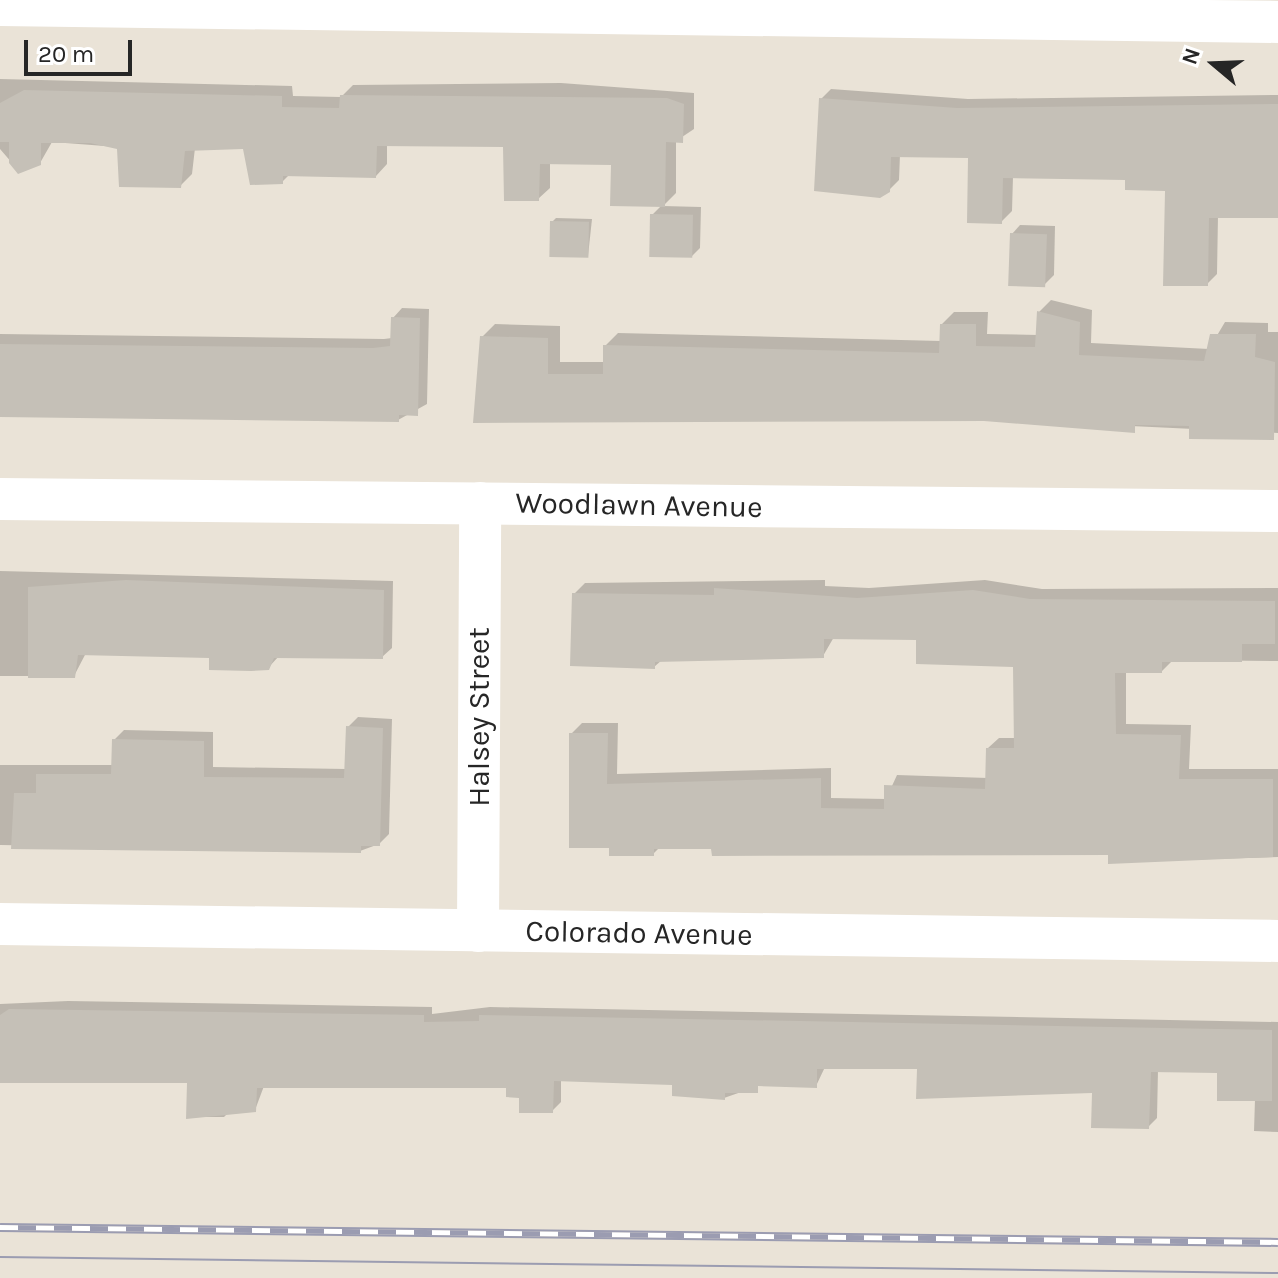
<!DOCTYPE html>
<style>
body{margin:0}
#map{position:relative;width:1278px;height:1278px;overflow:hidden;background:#eae3d7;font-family:Karla,sans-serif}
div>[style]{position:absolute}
.shadow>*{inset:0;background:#0003}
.building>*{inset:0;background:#c5c0b7;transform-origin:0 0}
.minor>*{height:42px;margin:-21px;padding:0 21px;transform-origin:21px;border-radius:21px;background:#fff}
.tram>*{height:2px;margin:-1px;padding:0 1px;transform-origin:1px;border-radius:1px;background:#9b9cb1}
.rail>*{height:9px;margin-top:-4.5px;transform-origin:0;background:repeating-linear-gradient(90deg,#fff 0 18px,#9b9cb1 0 36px);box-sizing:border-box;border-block:2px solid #9b9cb1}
span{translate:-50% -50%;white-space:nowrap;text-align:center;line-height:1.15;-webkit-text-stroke:6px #fff;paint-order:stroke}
.street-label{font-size:30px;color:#262626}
.north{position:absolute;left:1174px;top:24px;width:80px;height:80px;-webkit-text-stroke:6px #fff;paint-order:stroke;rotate:289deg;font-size:22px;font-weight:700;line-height:32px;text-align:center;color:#262626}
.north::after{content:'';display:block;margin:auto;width:28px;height:36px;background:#262626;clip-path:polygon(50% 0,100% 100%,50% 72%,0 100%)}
.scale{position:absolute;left:24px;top:40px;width:108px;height:36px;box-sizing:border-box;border:4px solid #262626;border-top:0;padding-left:10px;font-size:24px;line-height:28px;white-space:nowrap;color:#262626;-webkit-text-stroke:6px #fff;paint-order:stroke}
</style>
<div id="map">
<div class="shadow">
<div style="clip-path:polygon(0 79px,292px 86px,293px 96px,341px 97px,353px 85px,561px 83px,694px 93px,694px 129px,676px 141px,676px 193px,663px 206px,701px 207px,700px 248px,692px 256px,652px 215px,662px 205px,613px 163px,550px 162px,550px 188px,538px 199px,504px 145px,387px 144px,387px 164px,376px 176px,290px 174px,282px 182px,245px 147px,195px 148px,192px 174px,180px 186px,118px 147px,52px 142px,40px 163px,19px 171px,0 149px)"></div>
<div style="clip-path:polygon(831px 89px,968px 99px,1278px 95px,1278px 227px,1278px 214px,1218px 216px,1217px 274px,1207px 284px,1167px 189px,1127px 178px,1013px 177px,1012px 211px,1001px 222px,970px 156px,900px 155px,899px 180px,889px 190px,821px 99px)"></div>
<div style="clip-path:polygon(556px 218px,592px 219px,588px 256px,552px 222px)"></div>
<div style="clip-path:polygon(1020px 225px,1055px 226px,1054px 275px,1045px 284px,1012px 234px)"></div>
<div style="clip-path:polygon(1051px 300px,1092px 310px,1091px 343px,1209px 349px,1225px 322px,1268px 323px,1268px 332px,1278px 332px,1278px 433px,984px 419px,475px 421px,482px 337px,495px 324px,560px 326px,560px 362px,605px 362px,605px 346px,618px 333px,941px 341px,942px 324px,954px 312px,988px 312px,987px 334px,1038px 335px,1039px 312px)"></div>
<div style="clip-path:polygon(402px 308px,429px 309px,427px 404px,398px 420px,0 415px,0 334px,384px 339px,392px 338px,393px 318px)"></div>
<div style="clip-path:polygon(0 571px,393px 581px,392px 648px,382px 657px,279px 656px,268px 668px,211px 656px,86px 653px,74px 676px,0 676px)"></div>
<div style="clip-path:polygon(825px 580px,825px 586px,869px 588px,985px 580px,1042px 589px,1278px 588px,1278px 661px,1173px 660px,1162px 671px,1126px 671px,1126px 724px,1191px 725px,1189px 769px,1278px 769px,1278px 857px,1110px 862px,1110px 853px,660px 847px,653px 854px,571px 734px,582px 723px,618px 723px,617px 774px,831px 768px,831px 798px,886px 799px,897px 775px,988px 778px,988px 748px,999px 738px,1015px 738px,1015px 665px,918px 638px,834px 637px,823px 656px,662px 660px,654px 667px,574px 594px,585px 583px)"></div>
<div style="clip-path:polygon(358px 717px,392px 719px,389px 834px,379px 844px,360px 851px,0 845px,0 765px,113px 765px,114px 740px,124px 730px,213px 732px,213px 767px,346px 769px,348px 727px)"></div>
<div style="clip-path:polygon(68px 1001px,432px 1007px,432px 1014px,490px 1007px,1278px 1022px,1278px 1132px,1254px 1131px,1255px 1099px,1219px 1071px,1158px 1070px,1157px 1118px,1148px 1127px,1094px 1091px,919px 1067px,825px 1067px,816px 1086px,764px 1084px,724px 1098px,674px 1083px,561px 1079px,561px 1102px,552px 1111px,508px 1086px,264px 1086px,255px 1110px,232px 1109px,224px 1117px,188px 1117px,189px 1081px,0 1082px,0 1004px)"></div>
</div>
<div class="building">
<div style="clip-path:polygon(24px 90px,282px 96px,282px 107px,339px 108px,340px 95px,667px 98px,684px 104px,683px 143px,666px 142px,665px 207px,610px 206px,611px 165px,540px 164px,539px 201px,504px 201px,503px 147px,377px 146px,376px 178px,283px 176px,283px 184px,250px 185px,243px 149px,185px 151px,181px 188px,119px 187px,117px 149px,90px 143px,41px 143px,41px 165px,18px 174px,9px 163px,9px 142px,0 142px,0 103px)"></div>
<div style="clip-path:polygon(819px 98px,957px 108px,1278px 104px,1278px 218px,1209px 218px,1208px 286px,1163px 286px,1165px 191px,1125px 190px,1125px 180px,1003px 178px,1002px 224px,967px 223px,968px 158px,891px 157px,890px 192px,880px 198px,814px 191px)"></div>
<div style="left:650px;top:214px;width:43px;height:43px;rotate:1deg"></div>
<div style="left:550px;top:221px;width:39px;height:36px;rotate:1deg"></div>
<div style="left:1010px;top:233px;width:37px;height:53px;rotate:2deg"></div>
<div style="clip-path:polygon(1037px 311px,1080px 322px,1079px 355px,1204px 361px,1210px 334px,1256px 334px,1255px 357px,1275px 362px,1274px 440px,1189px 439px,1189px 426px,1135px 425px,1135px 433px,984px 421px,473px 423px,480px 336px,548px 338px,548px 374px,603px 374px,603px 345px,939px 353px,940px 324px,976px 324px,976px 346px,1035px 347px)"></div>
<div style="clip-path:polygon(391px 317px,420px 318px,418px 416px,399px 415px,399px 422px,0 417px,0 344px,373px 348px,390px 346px)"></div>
<div style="clip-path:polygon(126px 580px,384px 590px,383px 659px,274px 658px,269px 670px,251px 671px,209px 670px,209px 658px,78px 655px,75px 678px,28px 678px,28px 587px)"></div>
<div style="clip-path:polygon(714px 588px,857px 598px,973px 590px,1030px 599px,1275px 601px,1275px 644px,1242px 644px,1242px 662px,1162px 662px,1162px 673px,1115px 673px,1116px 734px,1181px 735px,1179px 779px,1273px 779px,1273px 857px,1108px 864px,1108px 855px,712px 856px,711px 849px,654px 849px,654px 856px,609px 856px,609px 848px,569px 848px,569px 733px,608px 733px,607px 784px,821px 778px,821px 808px,884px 809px,884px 785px,985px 789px,986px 748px,1014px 748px,1013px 667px,916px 664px,916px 640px,824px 639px,824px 658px,655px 662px,655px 669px,570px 666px,572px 593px,714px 595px)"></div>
<div style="clip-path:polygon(346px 726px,383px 728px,380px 846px,361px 846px,361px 853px,11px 849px,14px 793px,36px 793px,36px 774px,111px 774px,112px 739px,204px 741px,204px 777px,344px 778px)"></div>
<div style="clip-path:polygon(9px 1009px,424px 1015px,424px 1022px,479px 1021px,479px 1015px,1272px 1030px,1272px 1101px,1217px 1101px,1217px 1073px,1151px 1072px,1149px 1129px,1091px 1128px,1092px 1093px,916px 1099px,917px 1069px,817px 1069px,817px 1088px,758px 1086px,758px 1093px,725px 1093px,725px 1100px,672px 1096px,672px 1085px,554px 1081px,553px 1113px,519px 1113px,519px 1098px,506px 1097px,506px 1088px,257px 1088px,256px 1112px,186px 1119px,187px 1083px,0 1083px,0 1015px)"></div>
</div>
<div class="minor">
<div style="left:0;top:5px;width:1278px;rotate:0.76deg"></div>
<div style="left:0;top:499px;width:1278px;rotate:0.54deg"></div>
<div style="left:0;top:924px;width:1278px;rotate:0.76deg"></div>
<div style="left:478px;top:931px;width:428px;rotate:-89.7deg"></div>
</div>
<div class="tram">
<div style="left:0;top:1257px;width:1278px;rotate:0.72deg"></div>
</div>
<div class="rail">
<div style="left:0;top:1227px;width:1278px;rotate:0.67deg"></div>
</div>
<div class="street-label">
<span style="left:639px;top:505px;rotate:1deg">Woodlawn Avenue</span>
<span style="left:479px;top:717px;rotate:-90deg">Halsey Street</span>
<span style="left:639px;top:933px;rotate:1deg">Colorado Avenue</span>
</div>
<div class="north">N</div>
<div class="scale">20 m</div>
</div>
